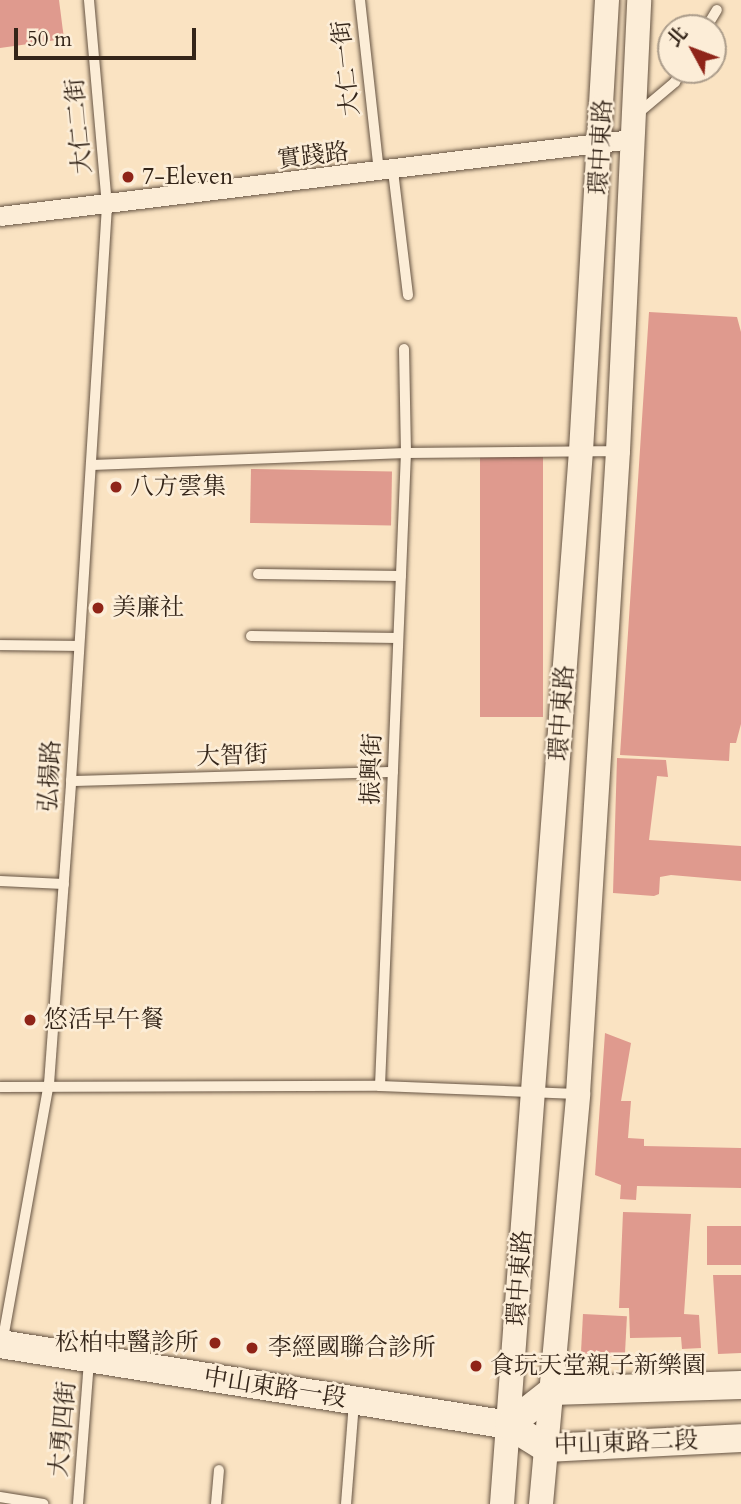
<!DOCTYPE html>
<meta charset="utf-8">
<style>
body{margin:0}
#map{position:relative;width:741px;height:1504px;overflow:hidden;background:#fae3c2;font-family:Cardo,"Noto Serif TC",serif}
div>[style]{position:absolute}
.building>*{inset:0;background:#df9a8e;transform-origin:0 0}
.roads{filter:drop-shadow(0 0 2px #665443) drop-shadow(0 0 2px #665443)}
.service>*{height:10px;margin:-5px;padding:0 5px;transform-origin:5px;border-radius:5px;background:#fcedd7}
.minor>*{height:19px;margin:-9.5px;padding:0 9.5px;transform-origin:9.5px;border-radius:9.5px;background:#fcedd7}
.tertiary>*{height:24px;margin:-12px;padding:0 12px;transform-origin:12px;border-radius:12px;background:#fcedd7}
.secondary>*{height:28px;margin:-14px;padding:0 14px;transform-origin:14px;border-radius:14px;background:#fcedd7}
.dots>*{width:19px;height:19px;translate:-50% -50%;box-sizing:border-box;border:4px solid #fcedd7;border-radius:50%}
span{translate:-50% -50%;white-space:nowrap;text-align:center;line-height:1.15;-webkit-text-stroke:5px #fcedd7;paint-order:stroke}
.street-label{font-size:24px;color:#342519}
.poi-label{font-size:24px;color:#342519}
.left{translate:0 -50%;text-align:left}
.right{translate:-100% -50%;text-align:right}
.north{position:absolute;left:657px;top:14px;width:70px;height:70px;box-sizing:border-box;background:#fcedd7;border:2px solid #ac9d8b;border-radius:50%;rotate:311deg;font-size:19px;font-weight:700;line-height:28px;text-align:center;color:#342519}
.north::after{content:'';display:block;margin:auto;width:24px;height:32px;background:#8f2418;clip-path:polygon(50% 0,100% 100%,50% 72%,0 100%)}
.scale{position:absolute;left:14px;top:28px;width:182px;height:32px;box-sizing:border-box;border:4px solid #342519;border-top:0;padding-left:9px;font-size:21px;line-height:24px;white-space:nowrap;color:#342519;-webkit-text-stroke:5px #fcedd7;paint-order:stroke}
</style>
<div id="map">
<div class="building">
<div style="clip-path:polygon(0 0,59px 0,64px 39px,0 48px)"></div>
<div style="clip-path:polygon(649px 312px,737px 317px,741px 332px,741px 724px,736px 743px,730px 743px,729px 761px,620px 755px)"></div>
<div style="left:480px;top:456px;width:63px;height:261px"></div>
<div style="left:251px;top:469px;width:141px;height:54px;rotate:1deg"></div>
<div style="clip-path:polygon(617px 758px,666px 760px,668px 777px,657px 776px,649px 840px,741px 846px,741px 881px,671px 875px,660px 877px,659px 894px,654px 896px,613px 893px)"></div>
<div style="clip-path:polygon(605px 1033px,631px 1043px,621px 1101px,631px 1101px,628px 1138px,644px 1139px,644px 1146px,741px 1148px,741px 1188px,637px 1186px,636px 1200px,620px 1199px,621px 1185px,595px 1175px)"></div>
<div style="clip-path:polygon(623px 1212px,691px 1214px,684px 1314px,699px 1315px,701px 1348px,682px 1349px,681px 1337px,630px 1338px,629px 1308px,619px 1308px)"></div>
<div style="left:707px;top:1226px;width:34px;height:39px"></div>
<div style="clip-path:polygon(713px 1275px,741px 1275px,741px 1353px,718px 1354px)"></div>
<div style="left:583px;top:1314px;width:44px;height:41px;rotate:3deg"></div>
</div>
<div class="roads">
<div class="service">
<div style="left:360px;top:0;width:174px;rotate:83.7deg"></div>
<div style="left:706px;top:28px;width:21px;rotate:-59deg"></div>
<div style="left:636px;top:115px;width:51px;rotate:-40.2deg"></div>
<div style="left:675px;top:82px;width:14px;rotate:-60deg"></div>
<div style="left:393px;top:171px;width:125px;rotate:83.1deg"></div>
<div style="left:92px;top:465px;width:314px;rotate:-2.2deg"></div>
<div style="left:406px;top:453px;width:210px;rotate:-0.5deg"></div>
<div style="left:258px;top:574px;width:143px;rotate:0.8deg"></div>
<div style="left:251px;top:636px;width:147px;rotate:0.8deg"></div>
<div style="left:0;top:645px;width:78px;rotate:0.7deg"></div>
<div style="left:71px;top:781px;width:322px;rotate:-1.6deg"></div>
<div style="left:0;top:881px;width:64px;rotate:2.7deg"></div>
<div style="left:380px;top:1086px;width:634px;rotate:-87.65deg"></div>
<div style="left:406px;top:453px;width:104px;rotate:-91.1deg"></div>
<div style="left:0;top:1087px;width:380px;rotate:-0.2deg"></div>
<div style="left:380px;top:1086px;width:197px;rotate:2.3deg"></div>
<div style="left:2px;top:1344px;width:264px;rotate:-79.8deg"></div>
<div style="left:49px;top:1084px;width:304px;rotate:-85.8deg"></div>
<div style="left:71px;top:781px;width:576px;rotate:-86.42deg"></div>
<div style="left:107px;top:206px;width:207px;rotate:-95deg"></div>
<div style="left:0;top:1497px;width:44px;rotate:9.2deg"></div>
<div style="left:78px;top:1504px;width:143px;rotate:-85.6deg"></div>
<div style="left:216px;top:1504px;width:34px;rotate:-85deg"></div>
<div style="left:346px;top:1504px;width:101px;rotate:-85.5deg"></div>
</div>
<div class="minor">
<div style="left:0;top:216px;width:637px;rotate:-6.95deg"></div>
</div>
<div class="tertiary">
<div style="left:502px;top:1504px;width:1056px;rotate:-85.71deg"></div>
<div style="left:581px;top:451px;width:452px;rotate:-86.7deg"></div>
<div style="left:541px;top:1504px;width:412px;rotate:-84.8deg"></div>
<div style="left:578px;top:1094px;width:644px;rotate:-86.44deg"></div>
<div style="left:618px;top:451px;width:451px;rotate:-87.3deg"></div>
</div>
<div class="secondary">
<div style="left:0;top:1344px;width:515px;rotate:9.04deg"></div>
<div style="left:509px;top:1425px;width:44px;rotate:31.9deg"></div>
<div style="left:546px;top:1448px;width:195px;rotate:-2.9deg"></div>
<div style="left:509px;top:1425px;width:55px;rotate:-38.3deg"></div>
<div style="left:552px;top:1391px;width:189px;rotate:-1.8deg"></div>
</div>
</div>
<div class="dots">
<div style="left:128px;top:177px;background:#8f2418"></div>
<div style="left:116px;top:487px;background:#8f2418"></div>
<div style="left:98px;top:608px;background:#8f2418"></div>
<div style="left:30px;top:1020px;background:#8f2418"></div>
<div style="left:215px;top:1343px;background:#8f2418"></div>
<div style="left:252px;top:1348px;background:#8f2418"></div>
<div style="left:476px;top:1366px;background:#8f2418"></div>
</div>
<div class="street-label">
<span style="left:346px;top:68px;rotate:-96deg">大仁一街</span>
<span style="left:79px;top:126px;rotate:-95deg">大仁二街</span>
<span style="left:601px;top:147px;rotate:-87deg">環中東路</span>
<span style="left:313px;top:156px;rotate:-7deg">實踐路</span>
<span style="left:562px;top:713px;rotate:-86deg">環中東路</span>
<span style="left:232px;top:756px;rotate:-2deg">大智街</span>
<span style="left:372px;top:769px;rotate:-88deg">振興街</span>
<span style="left:50px;top:776px;rotate:-87deg">弘揚路</span>
<span style="left:520px;top:1278px;rotate:-86deg">環中東路</span>
<span style="left:275px;top:1388px;rotate:9deg">中山東路一段</span>
<span style="left:63px;top:1429px;rotate:-85deg">大勇四街</span>
<span style="left:626px;top:1443px;rotate:-2deg">中山東路二段</span>
</div>
<div class="poi-label">
<span class="left" style="left:142px;top:177px">7-Eleven</span>
<span class="left" style="left:130px;top:487px">八方雲集</span>
<span class="left" style="left:112px;top:608px">美廉社</span>
<span class="left" style="left:44px;top:1020px">悠活早午餐</span>
<span class="right" style="left:199px;top:1343px">松柏中醫診所</span>
<span class="left" style="left:268px;top:1348px">李經國聯合診所</span>
<span class="left" style="left:490px;top:1366px">食玩天堂親子新樂園</span>
</div>
<div class="north">北</div>
<div class="scale">50 m</div>
</div>
